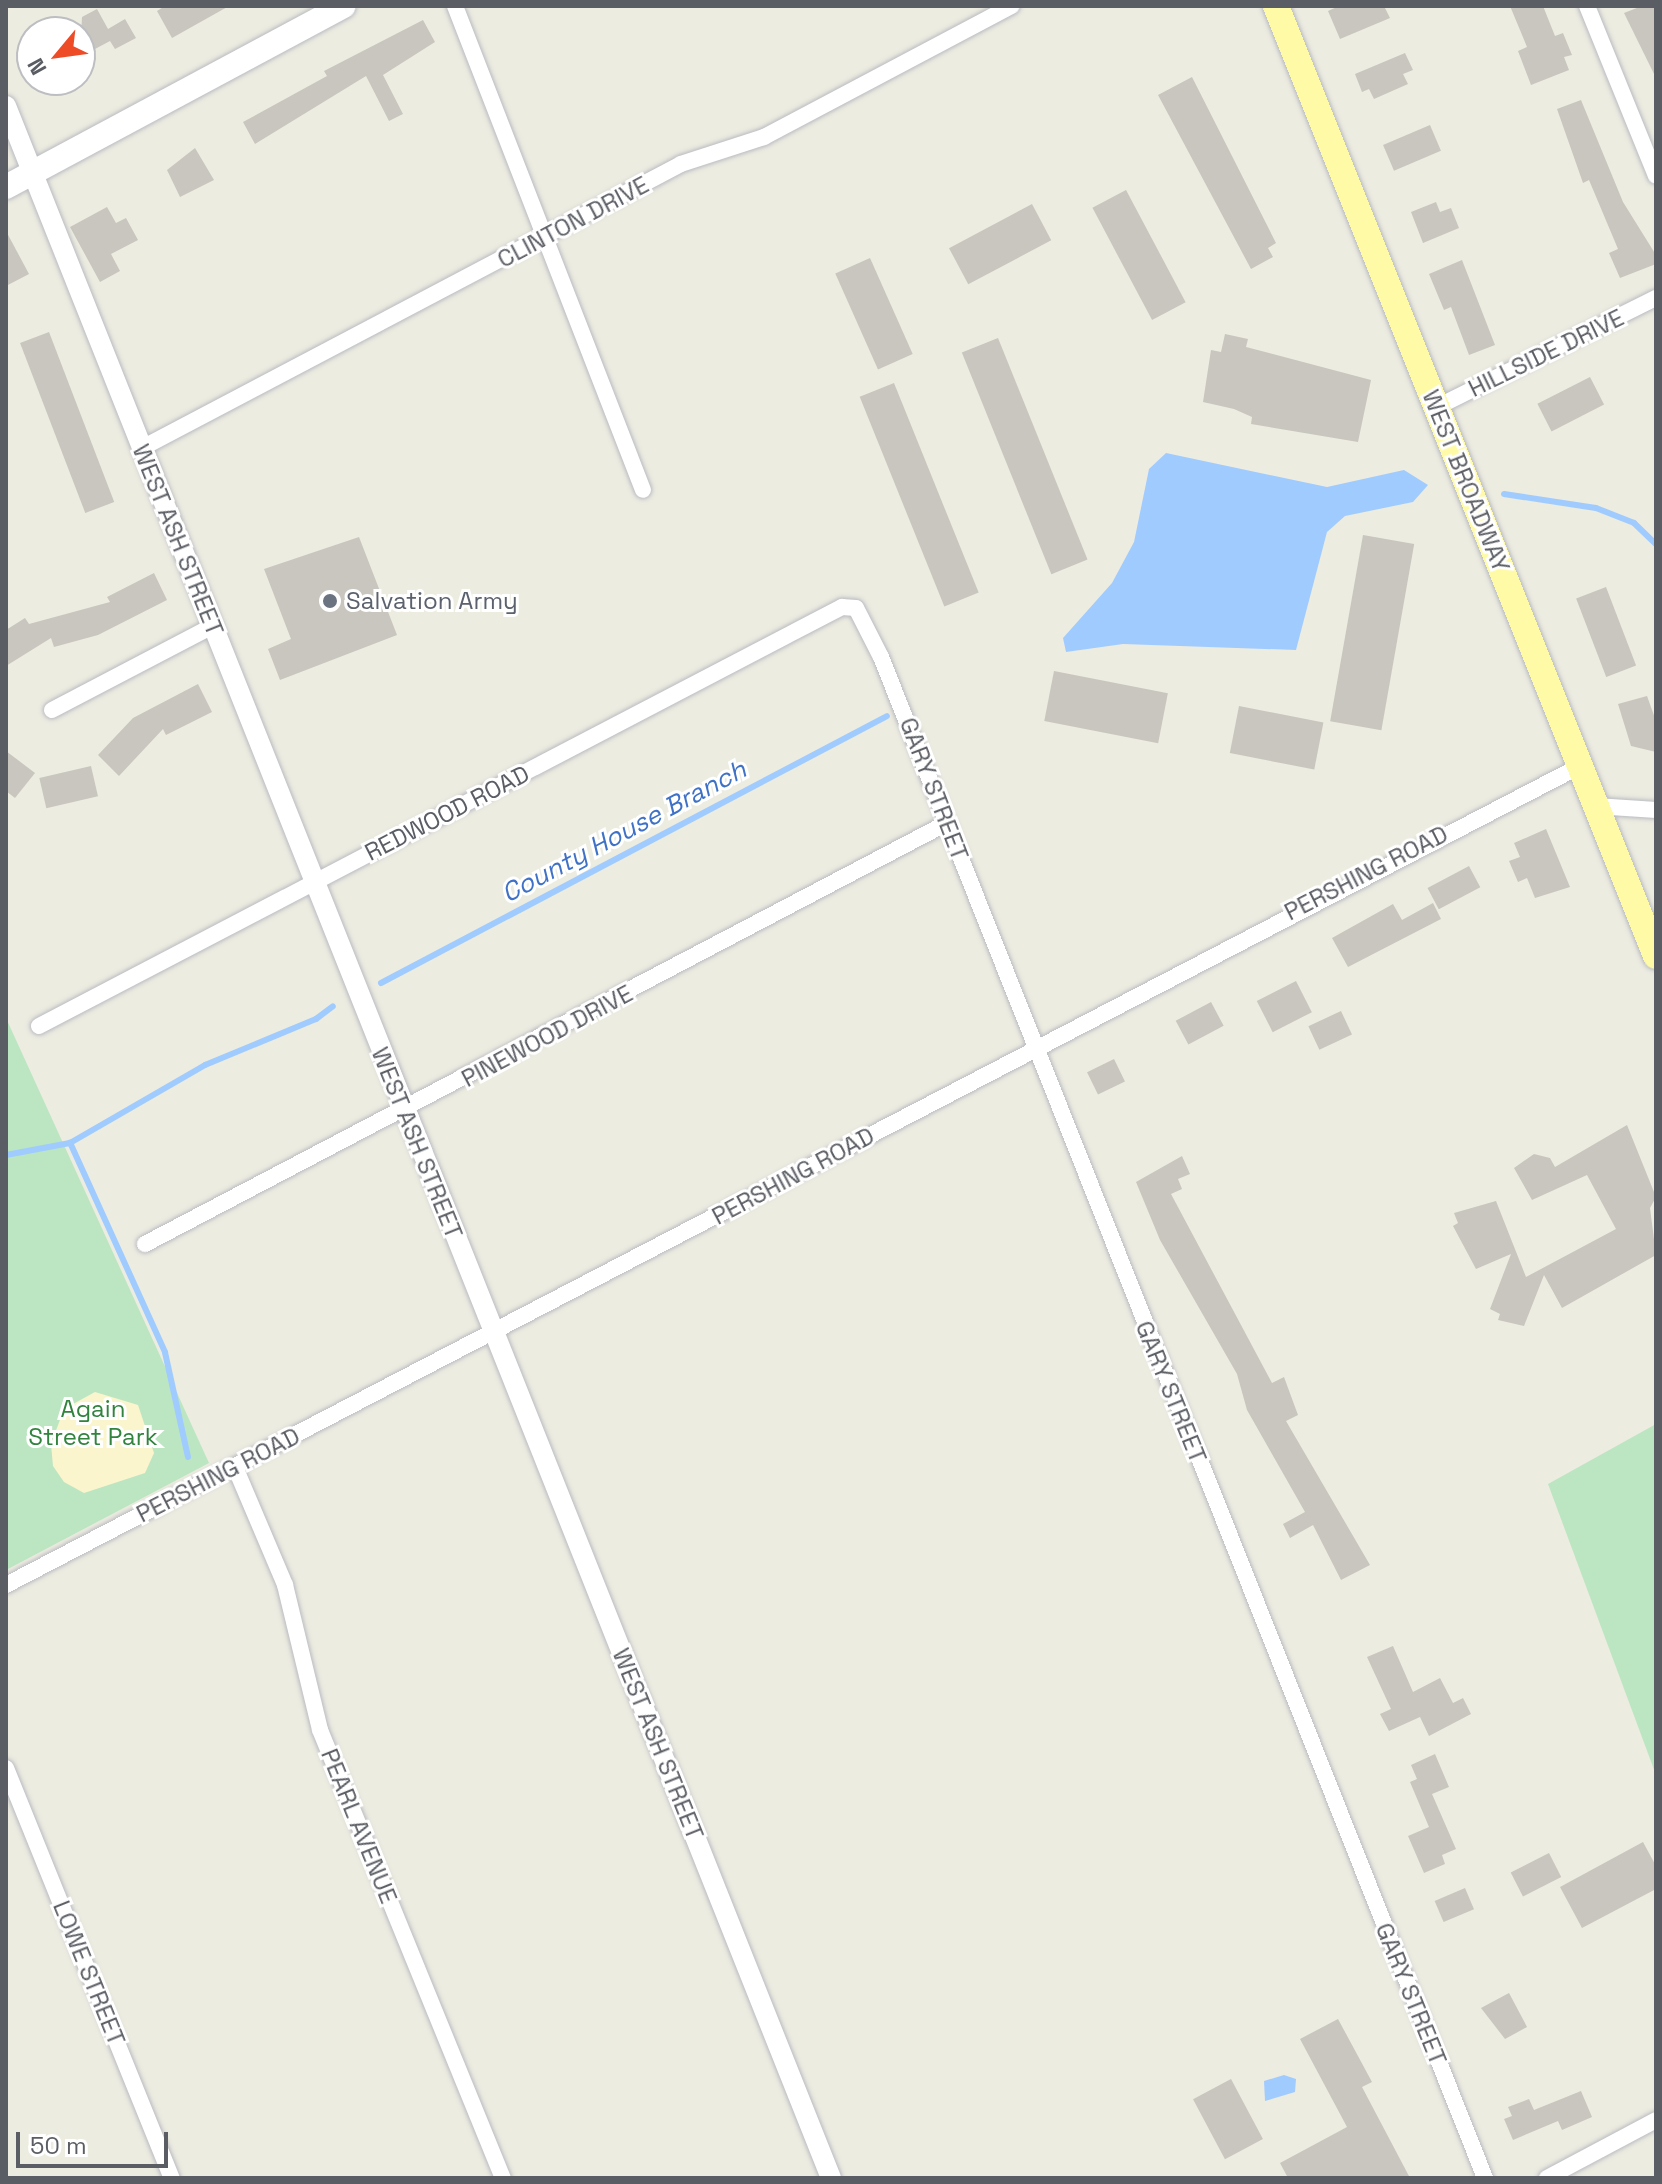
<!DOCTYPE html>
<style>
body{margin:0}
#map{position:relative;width:1662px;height:2184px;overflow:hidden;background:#edece1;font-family:"Space Grotesk",sans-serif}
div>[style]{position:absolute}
.green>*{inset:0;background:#bce6c1}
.sand>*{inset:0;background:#fbf5ce}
.water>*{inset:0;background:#a0cbff}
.stream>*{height:6px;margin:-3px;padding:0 3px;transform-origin:3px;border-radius:3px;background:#a0cbff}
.building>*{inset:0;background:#c8c6be;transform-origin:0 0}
.roads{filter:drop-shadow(0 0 2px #b9bbc1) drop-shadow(0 0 2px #b9bbc1)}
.minor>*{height:16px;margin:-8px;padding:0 8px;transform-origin:8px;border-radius:8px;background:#fff}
.tertiary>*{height:20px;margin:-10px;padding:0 10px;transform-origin:10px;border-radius:10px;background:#fff}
.secondary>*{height:24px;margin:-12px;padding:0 12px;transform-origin:12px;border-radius:12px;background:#fff}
.primary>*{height:26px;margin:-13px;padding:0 13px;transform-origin:13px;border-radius:13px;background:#fffaa5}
.dots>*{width:22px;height:22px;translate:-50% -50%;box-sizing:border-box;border:4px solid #fff;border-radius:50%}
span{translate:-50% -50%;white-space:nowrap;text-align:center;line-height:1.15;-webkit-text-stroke:6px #fff;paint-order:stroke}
.street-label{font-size:24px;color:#5a5d63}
.worship-label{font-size:24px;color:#5b616d}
.left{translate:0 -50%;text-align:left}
.park-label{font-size:24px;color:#31833e}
.water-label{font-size:26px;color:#3f72c6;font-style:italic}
.frame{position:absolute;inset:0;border:8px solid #5a5d63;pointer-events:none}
.north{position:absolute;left:16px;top:16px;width:80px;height:80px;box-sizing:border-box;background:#fff;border:2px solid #bdbec1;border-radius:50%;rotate:241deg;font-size:22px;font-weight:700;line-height:32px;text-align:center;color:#5a5d63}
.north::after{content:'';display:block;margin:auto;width:28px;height:36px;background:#ee4b27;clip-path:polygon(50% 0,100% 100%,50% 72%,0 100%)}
.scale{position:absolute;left:16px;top:2132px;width:152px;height:36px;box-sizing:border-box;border:4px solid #5a5d63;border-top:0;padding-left:10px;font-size:24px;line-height:28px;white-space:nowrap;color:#5a5d63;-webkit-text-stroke:6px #fff;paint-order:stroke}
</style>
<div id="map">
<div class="green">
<div style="clip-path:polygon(6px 1018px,209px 1463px,6px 1570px)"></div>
<div style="clip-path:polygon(1656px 1424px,1656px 1775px,1548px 1484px)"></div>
</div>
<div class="sand">
<div style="clip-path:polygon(95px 1392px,138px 1405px,154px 1453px,145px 1473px,84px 1493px,64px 1482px,53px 1466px,51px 1444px,64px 1409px)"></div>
</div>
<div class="water">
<div style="clip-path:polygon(1166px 453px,1327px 487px,1404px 470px,1428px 485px,1413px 502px,1345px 516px,1327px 532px,1296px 650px,1123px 644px,1066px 652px,1063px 638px,1112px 583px,1134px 542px,1149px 469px)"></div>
<div style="clip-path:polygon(1284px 2075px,1296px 2079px,1295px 2092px,1265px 2101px,1264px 2081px)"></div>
</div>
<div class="stream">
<div style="left:1504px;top:494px;width:93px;rotate:8.7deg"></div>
<div style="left:1596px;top:508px;width:41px;rotate:21.5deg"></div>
<div style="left:1634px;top:523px;width:30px;rotate:44deg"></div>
<div style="left:381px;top:983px;width:572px;rotate:-27.82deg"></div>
<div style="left:6px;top:1155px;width:65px;rotate:-10.6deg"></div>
<div style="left:188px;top:1457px;width:107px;rotate:-102.4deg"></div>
<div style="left:165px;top:1352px;width:230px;rotate:-114.4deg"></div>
<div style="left:70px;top:1143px;width:156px;rotate:-30deg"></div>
<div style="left:205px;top:1065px;width:120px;rotate:-22.5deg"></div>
<div style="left:316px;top:1019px;width:21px;rotate:-37deg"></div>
</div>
<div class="building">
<div style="clip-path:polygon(165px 6px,229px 6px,172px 38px,157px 11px)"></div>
<div style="clip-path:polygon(1339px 6px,1384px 6px,1390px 18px,1340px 39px,1328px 11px)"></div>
<div style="clip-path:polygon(1510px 6px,1543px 6px,1555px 36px,1563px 33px,1572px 55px,1564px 57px,1569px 70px,1531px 85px,1518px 51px,1527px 47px)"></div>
<div style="clip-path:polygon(1642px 6px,1656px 6px,1656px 78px,1624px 13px)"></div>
<div style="clip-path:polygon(97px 9px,108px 29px,125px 19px,136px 38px,115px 49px,110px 41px,80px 57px,82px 17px)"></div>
<div style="clip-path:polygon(423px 20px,435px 42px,383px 75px,403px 114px,389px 121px,366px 76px,255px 144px,243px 122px,327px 76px,324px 71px)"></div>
<div style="clip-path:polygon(1405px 53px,1413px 70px,1403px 74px,1408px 84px,1374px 99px,1369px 89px,1362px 92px,1355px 74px)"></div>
<div style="clip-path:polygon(1192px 77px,1276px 243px,1268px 248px,1273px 257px,1251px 269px,1158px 95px)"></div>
<div style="clip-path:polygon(1581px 100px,1623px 202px,1656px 255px,1656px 264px,1620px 278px,1609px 253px,1618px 249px,1589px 180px,1583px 183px,1557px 109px)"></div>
<div style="left:1430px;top:125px;width:28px;height:51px;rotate:67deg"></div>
<div style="clip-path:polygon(195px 148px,214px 180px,180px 197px,167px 170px)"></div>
<div style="left:1126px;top:190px;width:127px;height:38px;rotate:62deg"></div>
<div style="clip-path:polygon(1436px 202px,1440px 212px,1451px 208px,1459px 228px,1423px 243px,1411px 212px)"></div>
<div style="left:1032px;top:204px;width:41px;height:94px;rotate:62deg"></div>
<div style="clip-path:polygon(107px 207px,116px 223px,126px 218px,138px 240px,111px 254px,120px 271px,100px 282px,70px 227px)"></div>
<div style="clip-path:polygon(6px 231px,29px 274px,6px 286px)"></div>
<div style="left:870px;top:258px;width:105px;height:38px;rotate:66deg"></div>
<div style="clip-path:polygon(1462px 260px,1495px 345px,1469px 355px,1451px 307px,1444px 310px,1429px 274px)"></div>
<div style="left:49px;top:332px;width:182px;height:31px;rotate:69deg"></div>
<div style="clip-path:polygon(1225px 334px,1248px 339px,1246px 347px,1371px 380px,1358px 442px,1251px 424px,1252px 417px,1234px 409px,1203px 402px,1211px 350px,1221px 352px)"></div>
<div style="left:998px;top:338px;width:239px;height:39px;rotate:68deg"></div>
<div style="left:1590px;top:377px;width:31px;height:59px;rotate:63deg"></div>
<div style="left:894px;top:383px;width:226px;height:37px;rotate:68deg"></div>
<div style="left:1363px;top:535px;width:52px;height:189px;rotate:10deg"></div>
<div style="clip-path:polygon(359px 537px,397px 635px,280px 680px,268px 649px,291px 639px,264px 569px)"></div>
<div style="clip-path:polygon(154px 573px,167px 600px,98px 635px,54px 647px,51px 638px,6px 666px,6px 630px,25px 618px,29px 624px,110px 602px,107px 597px)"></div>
<div style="left:1606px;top:587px;width:84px;height:32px;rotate:69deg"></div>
<div style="left:1054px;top:671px;width:116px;height:51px;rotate:11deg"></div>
<div style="clip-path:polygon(198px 684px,212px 712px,166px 735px,163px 729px,119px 776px,98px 755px,133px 718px)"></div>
<div style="clip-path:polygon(1647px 696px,1656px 721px,1656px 752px,1631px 746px,1618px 704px)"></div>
<div style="left:1239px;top:706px;width:86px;height:48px;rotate:11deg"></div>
<div style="clip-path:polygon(6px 751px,35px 773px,15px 798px,6px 791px)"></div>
<div style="left:91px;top:766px;width:31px;height:53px;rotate:77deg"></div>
<div style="clip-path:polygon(1546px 829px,1570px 887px,1535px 898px,1527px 878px,1518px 882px,1509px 861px,1520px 857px,1514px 843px)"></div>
<div style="left:1469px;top:866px;width:24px;height:47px;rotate:62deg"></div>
<div style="clip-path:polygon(1433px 903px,1441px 919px,1348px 967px,1332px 938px,1393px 904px,1402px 920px)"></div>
<div style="left:1296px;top:981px;width:35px;height:44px;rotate:63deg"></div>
<div style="left:1211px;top:1002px;width:27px;height:40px;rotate:62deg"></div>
<div style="left:1341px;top:1011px;width:26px;height:36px;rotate:65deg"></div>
<div style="left:1114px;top:1059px;width:25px;height:30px;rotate:64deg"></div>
<div style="clip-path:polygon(1627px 1125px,1656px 1197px,1650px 1208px,1656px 1255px,1562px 1308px,1544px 1275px,1524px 1326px,1498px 1320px,1500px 1314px,1490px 1309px,1511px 1254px,1476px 1269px,1453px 1226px,1458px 1223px,1454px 1213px,1496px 1201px,1526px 1277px,1616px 1229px,1587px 1175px,1532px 1200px,1514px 1168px,1534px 1154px,1550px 1158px,1555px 1167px)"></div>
<div style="clip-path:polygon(1182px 1156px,1190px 1174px,1178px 1179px,1182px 1189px,1171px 1194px,1272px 1383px,1284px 1377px,1298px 1415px,1286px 1421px,1370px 1565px,1341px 1580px,1313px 1525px,1290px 1538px,1283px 1524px,1305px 1512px,1247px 1410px,1237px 1374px,1160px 1240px,1136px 1182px)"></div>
<div style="clip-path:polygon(1393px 1646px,1413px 1692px,1440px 1678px,1453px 1703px,1463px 1698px,1471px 1714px,1429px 1736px,1420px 1717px,1389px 1731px,1380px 1714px,1391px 1709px,1367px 1657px)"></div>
<div style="clip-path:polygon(1435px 1754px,1449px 1787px,1432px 1794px,1456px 1849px,1442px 1855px,1445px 1864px,1424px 1873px,1408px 1836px,1429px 1827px,1410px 1782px,1417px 1779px,1411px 1765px)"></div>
<div style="clip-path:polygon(1643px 1842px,1656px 1866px,1656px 1889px,1582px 1928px,1560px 1887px)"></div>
<div style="left:1549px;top:1853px;width:27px;height:43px;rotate:63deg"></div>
<div style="left:1465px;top:1888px;width:23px;height:33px;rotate:67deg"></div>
<div style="clip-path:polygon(1509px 1993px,1527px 2027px,1505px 2039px,1481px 2008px)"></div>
<div style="clip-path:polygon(1338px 2019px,1372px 2082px,1362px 2087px,1410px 2178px,1288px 2178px,1280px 2163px,1347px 2127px,1300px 2039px)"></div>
<div style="left:1231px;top:2079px;width:68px;height:43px;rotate:62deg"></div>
<div style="clip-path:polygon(1581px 2091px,1592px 2117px,1562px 2130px,1558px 2121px,1513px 2140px,1504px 2119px,1512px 2116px,1508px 2107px,1529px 2099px,1534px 2110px)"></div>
</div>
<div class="roads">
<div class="minor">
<div style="left:455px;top:6px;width:519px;rotate:68.77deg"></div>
<div style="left:1587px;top:6px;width:183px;rotate:67.9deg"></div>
<div style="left:1437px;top:407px;width:245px;rotate:-26.5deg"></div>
<div style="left:140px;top:449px;width:611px;rotate:-27.78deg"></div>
<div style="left:681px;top:164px;width:87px;rotate:-18deg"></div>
<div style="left:764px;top:137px;width:280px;rotate:-27.9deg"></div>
<div style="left:52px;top:710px;width:182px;rotate:-27.6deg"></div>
<div style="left:1596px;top:806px;width:60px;rotate:3.8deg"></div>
<div style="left:39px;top:1026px;width:906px;rotate:-27.56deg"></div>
<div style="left:842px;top:607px;width:14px;rotate:4deg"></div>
<div style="left:856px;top:608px;width:55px;rotate:63deg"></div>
<div style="left:881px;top:657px;width:1637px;rotate:68.34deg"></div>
<div style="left:145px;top:1244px;width:906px;rotate:-27.7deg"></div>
<div style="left:235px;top:1467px;width:128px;rotate:67deg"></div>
<div style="left:285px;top:1585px;width:149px;rotate:76.4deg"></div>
<div style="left:320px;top:1730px;width:484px;rotate:67.8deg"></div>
<div style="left:6px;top:1585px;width:1774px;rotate:-27.49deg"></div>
<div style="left:6px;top:1768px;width:442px;rotate:68deg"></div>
<div style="left:1547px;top:2178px;width:123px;rotate:-28deg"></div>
</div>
<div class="tertiary">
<div style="left:6px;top:106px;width:2230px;rotate:68.29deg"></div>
</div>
<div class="secondary">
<div style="left:6px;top:187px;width:383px;rotate:-28.2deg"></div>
</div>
<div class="primary">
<div style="left:1276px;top:6px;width:1023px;rotate:68.2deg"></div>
</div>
</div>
<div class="dots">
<div style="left:330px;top:601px;background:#6b7280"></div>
</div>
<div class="street-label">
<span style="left:573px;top:222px;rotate:-28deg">CLINTON DRIVE</span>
<span style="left:1546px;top:353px;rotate:-26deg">HILLSIDE DRIVE</span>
<span style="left:1466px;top:481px;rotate:68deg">WEST BROADWAY</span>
<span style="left:178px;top:540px;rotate:68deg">WEST ASH STREET</span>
<span style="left:934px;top:789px;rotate:69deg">GARY STREET</span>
<span style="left:447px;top:813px;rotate:-27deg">REDWOOD ROAD</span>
<span style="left:1366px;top:873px;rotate:-27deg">PERSHING ROAD</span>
<span style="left:547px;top:1036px;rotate:-28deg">PINEWOOD DRIVE</span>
<span style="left:417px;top:1143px;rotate:68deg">WEST ASH STREET</span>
<span style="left:793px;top:1176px;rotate:-28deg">PERSHING ROAD</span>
<span style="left:1171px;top:1392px;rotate:68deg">GARY STREET</span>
<span style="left:218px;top:1475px;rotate:-27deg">PERSHING ROAD</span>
<span style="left:658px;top:1744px;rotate:68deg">WEST ASH STREET</span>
<span style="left:359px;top:1826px;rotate:68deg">PEARL AVENUE</span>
<span style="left:89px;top:1973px;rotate:68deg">LOWE STREET</span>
<span style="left:1411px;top:1994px;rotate:68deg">GARY STREET</span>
</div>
<div class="worship-label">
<span class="left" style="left:346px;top:601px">Salvation Army</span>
</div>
<div class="park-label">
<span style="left:93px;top:1423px">Again<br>Street Park</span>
</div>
<div class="water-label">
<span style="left:624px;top:832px;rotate:-28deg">County House Branch</span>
</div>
<div class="frame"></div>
<div class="north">N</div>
<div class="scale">50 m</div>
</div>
